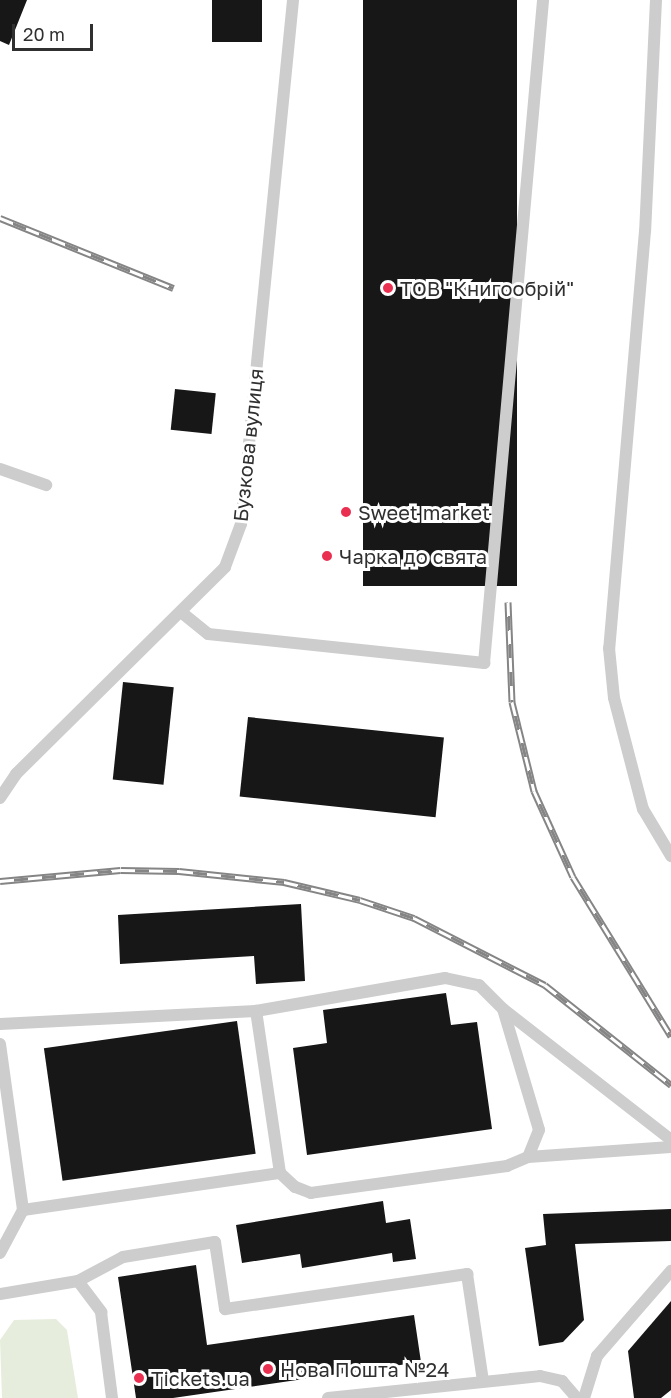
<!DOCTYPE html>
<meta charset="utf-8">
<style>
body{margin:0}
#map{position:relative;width:671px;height:1398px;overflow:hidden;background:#fff;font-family:"Golos Text",sans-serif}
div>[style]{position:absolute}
.green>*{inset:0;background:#e7eddd}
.building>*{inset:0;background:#171717;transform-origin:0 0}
.service>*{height:12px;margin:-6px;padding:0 6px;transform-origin:6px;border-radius:6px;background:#cdcdcd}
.rail>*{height:7px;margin-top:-3.5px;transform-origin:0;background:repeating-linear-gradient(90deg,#fff 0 14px,#858585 0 28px);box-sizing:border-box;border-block:2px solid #858585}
.dots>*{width:16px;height:16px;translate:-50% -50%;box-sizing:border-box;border:3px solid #fff;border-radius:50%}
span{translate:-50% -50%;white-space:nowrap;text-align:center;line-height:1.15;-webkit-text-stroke:6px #fff;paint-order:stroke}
.poi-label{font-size:20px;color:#303030}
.left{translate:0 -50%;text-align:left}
.street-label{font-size:20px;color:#303030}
.scale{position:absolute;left:12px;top:24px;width:81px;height:27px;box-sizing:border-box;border:3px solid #303030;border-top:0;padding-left:8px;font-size:18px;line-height:21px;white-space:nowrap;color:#303030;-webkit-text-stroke:4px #fff;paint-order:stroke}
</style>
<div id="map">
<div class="green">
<div style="clip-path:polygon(56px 1319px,67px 1330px,78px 1398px,2px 1398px,0 1340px,14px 1320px)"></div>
</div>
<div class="building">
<div style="clip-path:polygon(0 0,27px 0,9px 45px,0 41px)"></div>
<div style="left:212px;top:0;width:50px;height:42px"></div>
<div style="left:363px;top:0;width:154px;height:586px"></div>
<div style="left:175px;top:389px;width:41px;height:41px;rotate:6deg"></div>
<div style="left:123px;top:682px;width:51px;height:98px;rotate:6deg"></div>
<div style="left:248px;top:717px;width:197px;height:80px;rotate:6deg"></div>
<div style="clip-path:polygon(301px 904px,305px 981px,256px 984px,254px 956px,120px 964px,118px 915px)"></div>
<div style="clip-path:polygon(446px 993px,451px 1025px,477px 1022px,492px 1129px,307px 1155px,293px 1048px,327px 1043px,323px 1010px)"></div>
<div style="left:237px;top:1021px;width:134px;height:195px;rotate:82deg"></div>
<div style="clip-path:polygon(383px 1201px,386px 1223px,410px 1219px,416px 1259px,393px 1262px,392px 1253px,302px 1268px,300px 1254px,242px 1263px,236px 1225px)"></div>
<div style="clip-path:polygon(671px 1209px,671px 1241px,575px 1244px,584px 1320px,563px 1342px,539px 1346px,525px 1248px,546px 1245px,543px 1214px)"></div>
<div style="clip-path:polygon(196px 1265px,207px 1345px,414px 1315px,421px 1362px,173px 1398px,136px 1398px,118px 1277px)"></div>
<div style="clip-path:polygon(671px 1301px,671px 1390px,661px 1398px,634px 1398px,628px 1351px)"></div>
</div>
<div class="service">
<div style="left:656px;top:0;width:231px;rotate:92.7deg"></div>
<div style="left:645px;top:231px;width:419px;rotate:94.9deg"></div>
<div style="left:609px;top:648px;width:50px;rotate:84.3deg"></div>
<div style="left:614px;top:698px;width:115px;rotate:75.4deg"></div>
<div style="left:643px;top:809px;width:55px;rotate:59.2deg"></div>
<div style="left:0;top:469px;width:49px;rotate:19.2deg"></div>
<div style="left:181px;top:612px;width:35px;rotate:39deg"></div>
<div style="left:208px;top:634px;width:278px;rotate:6deg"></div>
<div style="left:484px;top:663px;width:666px;rotate:-84.91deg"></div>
<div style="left:0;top:798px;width:29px;rotate:-56deg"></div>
<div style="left:16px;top:774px;width:294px;rotate:-44.7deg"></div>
<div style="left:225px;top:567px;width:46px;rotate:-69.6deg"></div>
<div style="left:241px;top:524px;width:527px;rotate:-84.33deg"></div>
<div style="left:503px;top:1009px;width:213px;rotate:37.9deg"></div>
<div style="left:0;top:1024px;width:256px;rotate:-2.9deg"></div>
<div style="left:256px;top:1011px;width:192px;rotate:-9.9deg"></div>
<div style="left:445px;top:978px;width:35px;rotate:12deg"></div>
<div style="left:479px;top:985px;width:34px;rotate:45deg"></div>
<div style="left:503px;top:1009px;width:126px;rotate:73.4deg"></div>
<div style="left:539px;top:1130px;width:29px;rotate:112deg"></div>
<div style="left:528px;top:1157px;width:23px;rotate:157deg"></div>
<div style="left:507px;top:1166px;width:198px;rotate:172.2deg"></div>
<div style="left:311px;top:1193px;width:17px;rotate:-159deg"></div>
<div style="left:295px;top:1187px;width:21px;rotate:-137deg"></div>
<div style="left:280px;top:1173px;width:164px;rotate:-98.4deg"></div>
<div style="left:0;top:1044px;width:168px;rotate:82.1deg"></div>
<div style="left:528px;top:1157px;width:143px;rotate:-4deg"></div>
<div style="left:0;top:1253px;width:49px;rotate:-61.9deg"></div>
<div style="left:23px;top:1210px;width:260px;rotate:-8.2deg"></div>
<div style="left:78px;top:1281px;width:51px;rotate:-28.1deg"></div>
<div style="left:123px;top:1257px;width:93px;rotate:-9.3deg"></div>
<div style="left:215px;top:1242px;width:68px;rotate:81.5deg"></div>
<div style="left:225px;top:1309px;width:245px;rotate:-8.2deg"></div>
<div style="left:467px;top:1274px;width:108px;rotate:81.5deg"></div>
<div style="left:0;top:1294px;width:79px;rotate:-9.5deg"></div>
<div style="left:78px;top:1281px;width:39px;rotate:53deg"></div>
<div style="left:101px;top:1312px;width:87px;rotate:82.7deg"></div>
<div style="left:328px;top:1398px;width:213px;rotate:-5.9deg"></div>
<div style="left:540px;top:1376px;width:23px;rotate:13deg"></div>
<div style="left:562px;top:1381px;width:23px;rotate:49deg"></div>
<div style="left:584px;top:1398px;width:44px;rotate:-72.8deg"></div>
<div style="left:597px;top:1356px;width:113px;rotate:-49deg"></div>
</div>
<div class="rail">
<div style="left:0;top:218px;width:187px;rotate:22deg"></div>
<div style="left:508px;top:602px;width:100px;rotate:87.7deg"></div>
<div style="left:512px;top:702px;width:92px;rotate:76.1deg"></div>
<div style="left:534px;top:791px;width:94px;rotate:65.6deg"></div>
<div style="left:573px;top:877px;width:187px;rotate:58.4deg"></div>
<div style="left:0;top:881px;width:121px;rotate:-5.2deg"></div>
<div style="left:121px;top:870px;width:58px;rotate:1deg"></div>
<div style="left:179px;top:871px;width:106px;rotate:6deg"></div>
<div style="left:284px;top:882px;width:78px;rotate:13.3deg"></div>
<div style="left:360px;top:900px;width:57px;rotate:18.4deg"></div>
<div style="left:414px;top:918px;width:147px;rotate:27.1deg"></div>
<div style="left:545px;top:985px;width:161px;rotate:38.4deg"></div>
</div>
<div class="dots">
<div style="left:388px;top:288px;background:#e93051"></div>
<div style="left:346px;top:512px;background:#e93051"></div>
<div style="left:327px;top:556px;background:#e93051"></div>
<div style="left:268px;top:1369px;background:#e93051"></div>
<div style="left:139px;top:1378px;background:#e93051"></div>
</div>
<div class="poi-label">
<span class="left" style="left:400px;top:288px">ТОВ "Книгообрiй"</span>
<span class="left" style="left:358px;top:512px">Sweet market</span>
<span class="left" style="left:339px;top:556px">Чарка до свята</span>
<span class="left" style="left:280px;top:1369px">Нова Пошта №24</span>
<span class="left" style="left:151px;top:1378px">Tickets.ua</span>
</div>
<div class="street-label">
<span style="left:248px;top:445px;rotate:-84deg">Бузкова вулиця</span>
</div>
<div class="scale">20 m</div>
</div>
